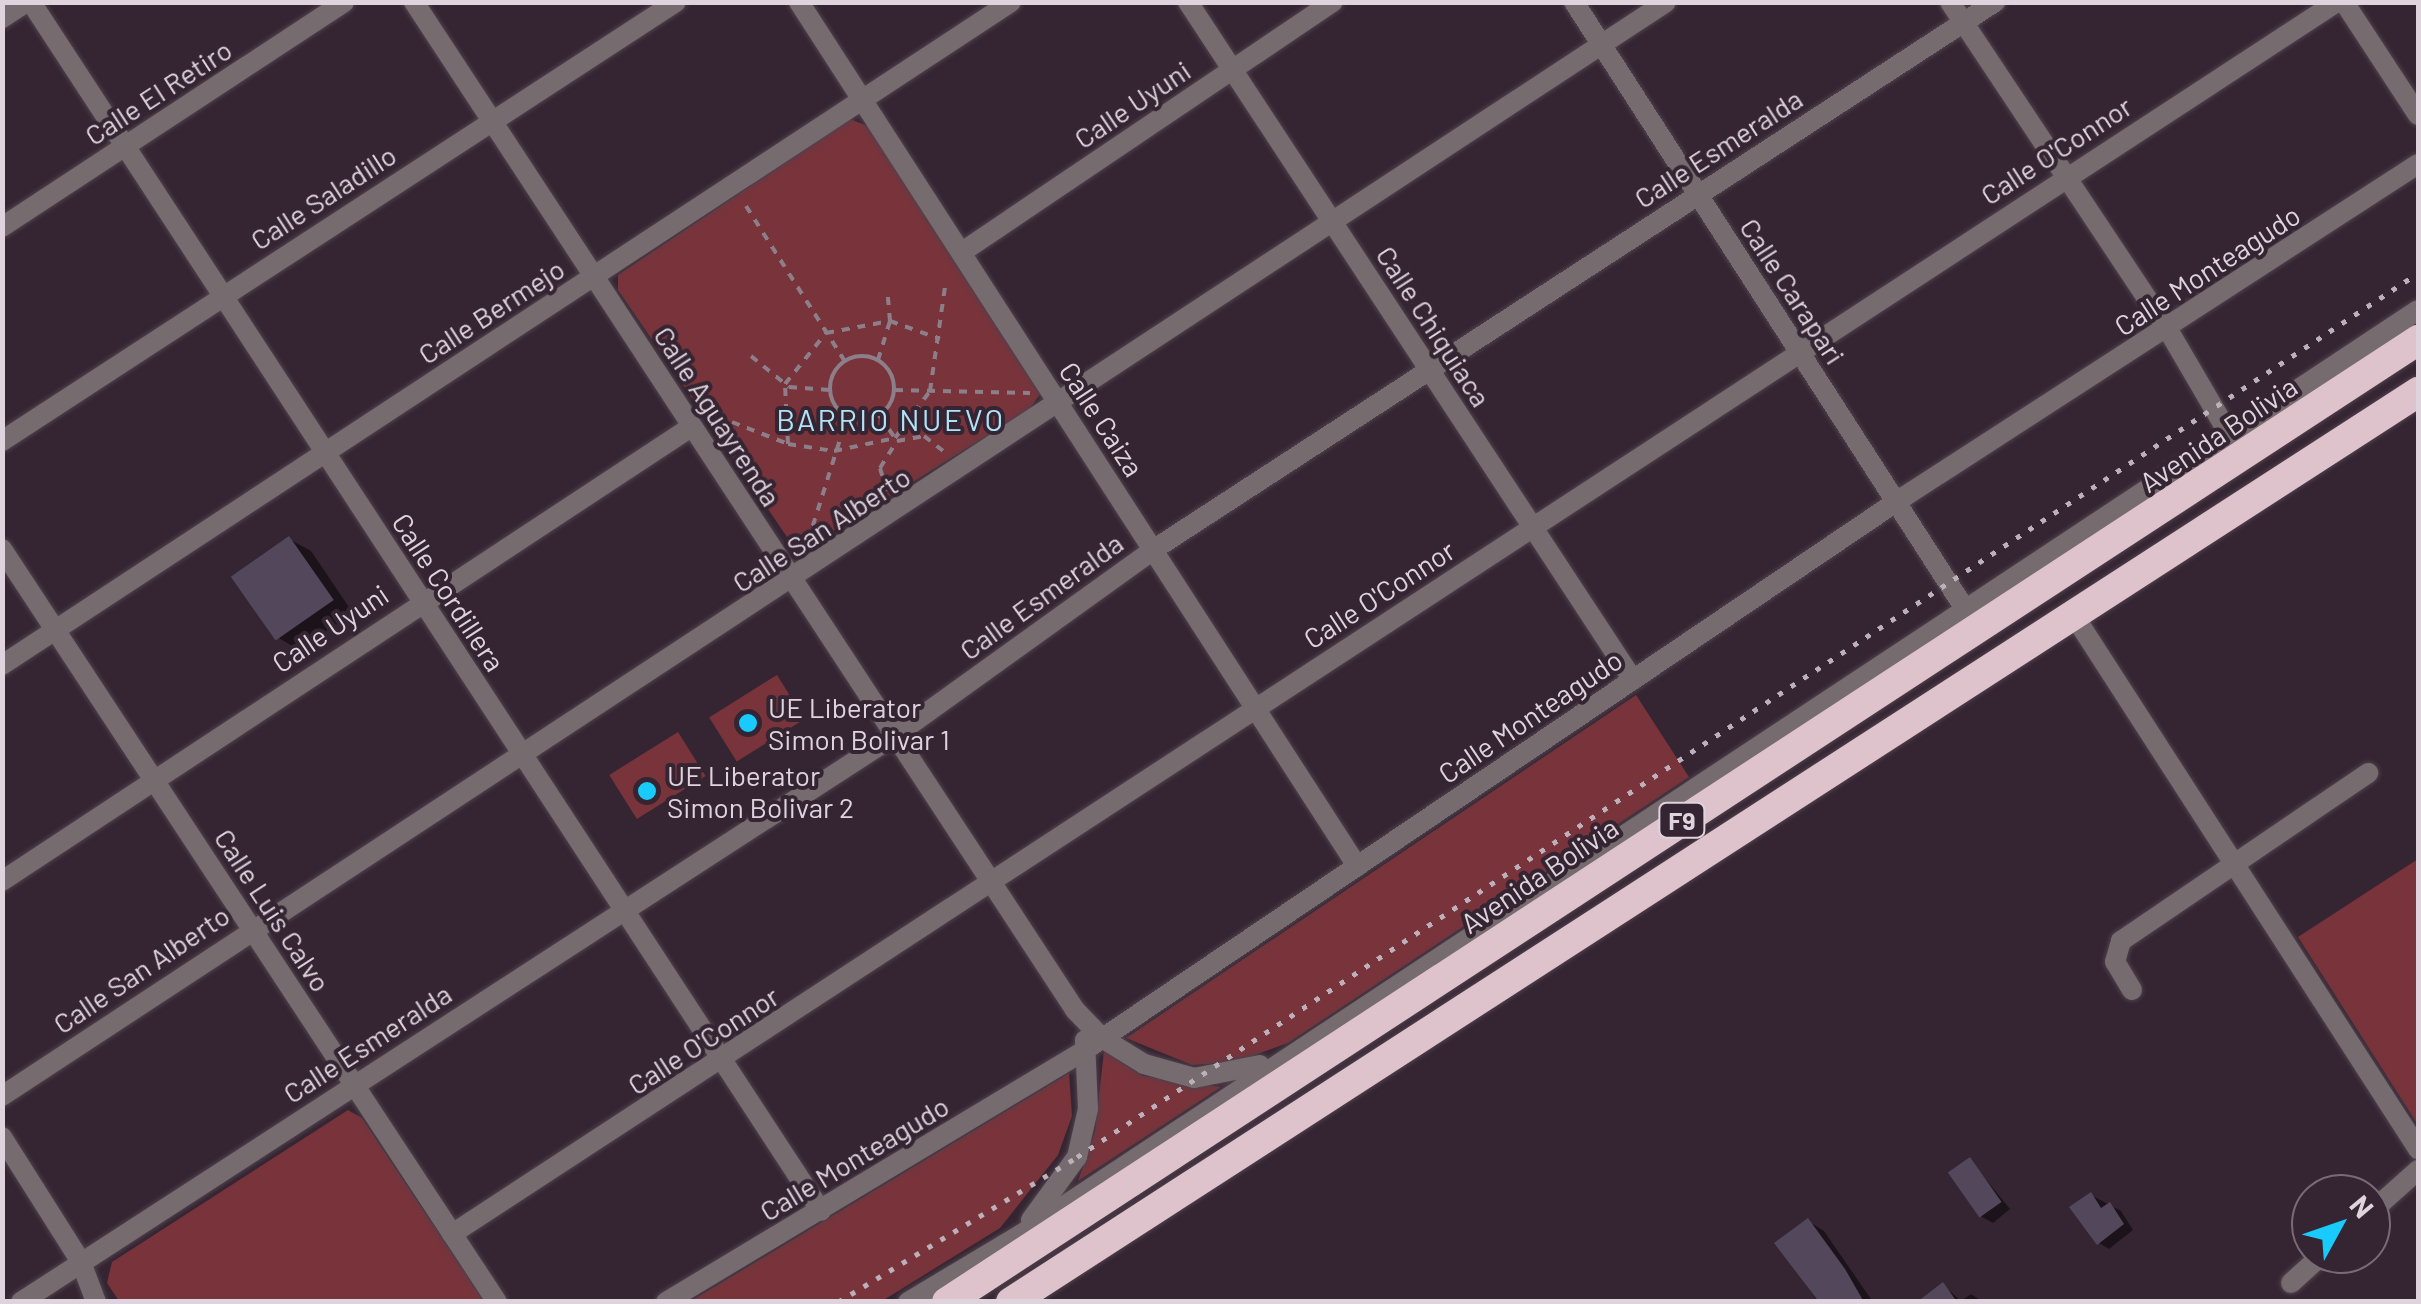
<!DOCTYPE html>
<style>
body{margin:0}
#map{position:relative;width:2421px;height:1304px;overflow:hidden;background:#352532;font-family:Barlow,sans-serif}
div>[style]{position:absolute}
.green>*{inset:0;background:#79343b;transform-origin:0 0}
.shadow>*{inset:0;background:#0007}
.building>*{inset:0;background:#53485b;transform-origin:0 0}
.path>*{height:4px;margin-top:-2px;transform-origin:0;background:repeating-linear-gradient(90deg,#8c7f8a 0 8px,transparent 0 16px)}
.path>.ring{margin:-2px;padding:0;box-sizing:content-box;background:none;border:4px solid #8c7f8a;border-radius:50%}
.roads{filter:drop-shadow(0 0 2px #50414d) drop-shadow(0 0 2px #50414d)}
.street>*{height:20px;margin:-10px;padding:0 10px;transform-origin:10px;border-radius:10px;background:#766b6e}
.highway>*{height:30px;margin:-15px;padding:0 15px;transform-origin:15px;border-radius:15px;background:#dec3cc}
.rail>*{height:5px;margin-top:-2.5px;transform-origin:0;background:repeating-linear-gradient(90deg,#bcb0ba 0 5px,transparent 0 15px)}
.dots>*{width:28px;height:28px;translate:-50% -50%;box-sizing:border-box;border:5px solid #352532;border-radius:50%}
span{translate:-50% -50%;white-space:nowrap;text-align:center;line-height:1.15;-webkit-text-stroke:8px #352532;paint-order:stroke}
.shield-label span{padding:2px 8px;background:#352532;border:2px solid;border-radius:8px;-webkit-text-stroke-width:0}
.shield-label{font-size:25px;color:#dfd4dd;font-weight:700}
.street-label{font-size:28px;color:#dfd4dd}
.poi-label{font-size:28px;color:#dfd4dd}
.left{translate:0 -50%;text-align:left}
.neighbourhood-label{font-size:30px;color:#b0e3f8;letter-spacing:2.5px}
.frame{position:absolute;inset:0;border:5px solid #dfd4dd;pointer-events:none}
.north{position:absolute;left:2291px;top:1174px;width:100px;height:100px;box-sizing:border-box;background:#352532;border:2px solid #796b76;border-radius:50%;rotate:50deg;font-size:28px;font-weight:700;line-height:40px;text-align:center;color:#dfd4dd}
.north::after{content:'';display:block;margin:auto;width:35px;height:45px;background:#19cafc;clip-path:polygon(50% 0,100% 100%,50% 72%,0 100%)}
</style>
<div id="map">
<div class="green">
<div style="clip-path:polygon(850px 119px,870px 127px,1040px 394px,1029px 410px,798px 553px,618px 290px,618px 275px)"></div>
<div style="left:777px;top:675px;width:52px;height:80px;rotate:58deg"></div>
<div style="clip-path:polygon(1636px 695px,1689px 777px,1288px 1043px,1236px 1062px,1192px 1065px,1126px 1038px)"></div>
<div style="left:678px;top:732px;width:52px;height:81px;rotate:58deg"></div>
<div style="clip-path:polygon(2418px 859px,2418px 1125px,2298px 937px)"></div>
<div style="clip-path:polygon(1104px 1051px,1143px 1076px,1221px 1087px,1078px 1181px,1095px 1131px)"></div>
<div style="clip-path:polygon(1069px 1073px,1072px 1116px,1058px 1155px,1000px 1228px,882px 1301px,691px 1301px)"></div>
<div style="clip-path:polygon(348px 1110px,362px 1118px,484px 1301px,119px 1301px,107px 1283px,112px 1262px)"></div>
</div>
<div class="shadow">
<div style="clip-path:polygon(289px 539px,311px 551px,353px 613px,299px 650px,277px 637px)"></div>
<div style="clip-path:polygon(1970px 1160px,2010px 1209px,1993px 1223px,1982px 1217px)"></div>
<div style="clip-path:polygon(2091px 1195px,2121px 1211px,2133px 1230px,2109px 1249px,2099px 1243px)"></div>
<div style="clip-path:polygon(1808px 1221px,1824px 1231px,1873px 1302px,1818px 1302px,1777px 1243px)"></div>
<div style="clip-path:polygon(1943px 1285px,1961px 1301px,1971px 1294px,1983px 1302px,1921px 1302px)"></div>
</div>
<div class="building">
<div style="left:289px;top:536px;width:78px;height:71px;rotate:55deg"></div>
<div style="left:1970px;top:1157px;width:55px;height:27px;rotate:55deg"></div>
<div style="clip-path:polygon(2091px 1192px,2101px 1208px,2110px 1202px,2124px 1224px,2097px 1245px,2069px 1207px)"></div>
<div style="clip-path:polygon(1808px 1218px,1845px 1269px,1864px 1302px,1819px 1302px,1774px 1243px)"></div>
<div style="clip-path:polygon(1943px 1282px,1957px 1302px,1917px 1302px)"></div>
</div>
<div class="path">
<div style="left:746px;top:206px;width:183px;rotate:57.5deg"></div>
<div class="ring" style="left:830px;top:356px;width:60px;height:60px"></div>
<div style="left:751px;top:356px;width:49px;rotate:39.2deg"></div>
<div style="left:789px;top:387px;width:41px;rotate:4.2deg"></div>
<div style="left:878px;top:360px;width:41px;rotate:-72.9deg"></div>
<div style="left:890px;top:321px;width:32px;rotate:-95deg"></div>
<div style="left:895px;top:390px;width:135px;rotate:1.3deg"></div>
<div style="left:880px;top:416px;width:25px;rotate:56deg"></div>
<div style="left:732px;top:422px;width:60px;rotate:21.4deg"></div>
<div style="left:788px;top:444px;width:47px;rotate:8.7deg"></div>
<div style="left:834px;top:451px;width:62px;rotate:-12deg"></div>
<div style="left:895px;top:438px;width:59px;rotate:-53.3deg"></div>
<div style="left:930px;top:391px;width:105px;rotate:-81.8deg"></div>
<div style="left:788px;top:444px;width:60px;rotate:-92.9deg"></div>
<div style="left:785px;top:384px;width:65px;rotate:-51.2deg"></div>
<div style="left:826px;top:333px;width:65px;rotate:-10.6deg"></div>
<div style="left:890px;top:321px;width:53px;rotate:19.8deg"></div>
<div style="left:887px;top:491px;width:24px;rotate:-107deg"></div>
<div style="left:880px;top:468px;width:32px;rotate:-58deg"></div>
<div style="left:897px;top:441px;width:27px;rotate:-10deg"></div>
<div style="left:924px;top:436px;width:28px;rotate:38deg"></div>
<div style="left:808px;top:541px;width:130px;rotate:-72.5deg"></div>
</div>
<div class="roads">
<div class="street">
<div style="left:31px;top:2px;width:1444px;rotate:56.84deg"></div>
<div style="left:414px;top:2px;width:1205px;rotate:56.74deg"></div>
<div style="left:1075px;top:1010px;width:39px;rotate:46deg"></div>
<div style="left:1102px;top:1038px;width:49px;rotate:31.8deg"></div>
<div style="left:1144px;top:1064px;width:52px;rotate:15.6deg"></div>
<div style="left:1194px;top:1078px;width:67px;rotate:-11.1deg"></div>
<div style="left:799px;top:2px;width:1029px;rotate:57.14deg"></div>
<div style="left:1188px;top:2px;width:811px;rotate:56.72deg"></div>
<div style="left:1574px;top:2px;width:722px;rotate:57.21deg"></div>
<div style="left:1950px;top:2px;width:392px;rotate:56.4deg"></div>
<div style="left:2167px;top:328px;width:137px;rotate:59.7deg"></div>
<div style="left:2344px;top:2px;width:135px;rotate:56.8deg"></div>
<div style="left:2px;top:18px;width:30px;rotate:-33deg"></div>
<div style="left:2px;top:227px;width:409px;rotate:-33.3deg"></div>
<div style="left:962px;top:252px;width:447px;rotate:-34deg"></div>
<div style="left:2px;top:441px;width:804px;rotate:-33.08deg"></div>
<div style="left:2px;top:549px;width:901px;rotate:56.68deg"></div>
<div style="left:2073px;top:614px;width:637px;rotate:57.18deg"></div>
<div style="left:2px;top:665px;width:1207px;rotate:-33.31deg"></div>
<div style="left:2px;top:881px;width:825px;rotate:-33.38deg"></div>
<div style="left:2132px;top:990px;width:33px;rotate:-121deg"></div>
<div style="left:2115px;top:962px;width:22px;rotate:-74deg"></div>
<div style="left:2121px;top:941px;width:299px;rotate:-34.2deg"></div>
<div style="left:2px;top:1096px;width:1991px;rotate:-33.32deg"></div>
<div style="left:2px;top:1137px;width:148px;rotate:57.7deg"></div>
<div style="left:81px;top:1262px;width:43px;rotate:69.4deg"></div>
<div style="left:2371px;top:1212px;width:63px;rotate:-41.8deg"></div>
<div style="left:1031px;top:1220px;width:78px;rotate:-53.9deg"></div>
<div style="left:1077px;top:1157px;width:49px;rotate:-77.1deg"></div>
<div style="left:1088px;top:1109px;width:69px;rotate:-92.5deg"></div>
<div style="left:452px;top:1234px;width:2252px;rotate:-33.17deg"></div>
<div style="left:2291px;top:1283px;width:43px;rotate:-42.2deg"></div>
<div style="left:21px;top:1302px;width:1044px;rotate:-32.96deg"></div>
<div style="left:897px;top:734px;width:315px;rotate:-35.7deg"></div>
<div style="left:1153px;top:550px;width:1005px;rotate:-33.06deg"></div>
<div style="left:666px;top:1302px;width:493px;rotate:-31deg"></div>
<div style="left:1088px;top:1048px;width:975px;rotate:-34.05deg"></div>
<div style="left:1896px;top:502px;width:622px;rotate:-32.92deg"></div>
<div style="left:908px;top:1302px;width:131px;rotate:-30.9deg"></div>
<div style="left:1020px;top:1235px;width:1676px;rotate:-33.49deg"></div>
</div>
<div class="highway">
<div style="left:947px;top:1302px;width:1758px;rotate:-33.18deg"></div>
<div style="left:1011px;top:1302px;width:1676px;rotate:-32.89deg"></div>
</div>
</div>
<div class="rail">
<div style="left:838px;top:1302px;width:280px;rotate:-31.2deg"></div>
<div style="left:1077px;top:1157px;width:1606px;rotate:-33.39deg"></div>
</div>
<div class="dots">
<div style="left:748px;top:723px;background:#19cafc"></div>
<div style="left:647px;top:791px;background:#19cafc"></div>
</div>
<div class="shield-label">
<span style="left:1682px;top:820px">F9</span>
</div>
<div class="street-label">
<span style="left:158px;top:92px;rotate:-33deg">Calle El Retiro</span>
<span style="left:1132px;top:104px;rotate:-34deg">Calle Uyuni</span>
<span style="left:1718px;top:148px;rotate:-33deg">Calle Esmeralda</span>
<span style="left:2056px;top:150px;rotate:-33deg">Calle O'Connor</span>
<span style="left:323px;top:197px;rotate:-33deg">Calle Saladillo</span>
<span style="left:2207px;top:270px;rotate:-33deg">Calle Monteagudo</span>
<span style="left:1793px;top:291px;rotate:57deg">Calle Carapari</span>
<span style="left:491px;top:311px;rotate:-33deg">Calle Bermejo</span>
<span style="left:1434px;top:326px;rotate:57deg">Calle Chiquiaca</span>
<span style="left:718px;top:416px;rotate:57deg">Calle Aguayrenda</span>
<span style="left:1102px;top:419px;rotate:57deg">Calle Caiza</span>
<span style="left:2218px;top:434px;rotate:-34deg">Avenida Bolivia</span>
<span style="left:821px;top:529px;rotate:-33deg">Calle San Alberto</span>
<span style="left:449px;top:592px;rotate:57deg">Calle Cordillera</span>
<span style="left:1379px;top:594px;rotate:-33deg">Calle O'Connor</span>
<span style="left:1041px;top:596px;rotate:-36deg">Calle Esmeralda</span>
<span style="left:330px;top:628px;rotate:-34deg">Calle Uyuni</span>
<span style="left:1530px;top:716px;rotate:-34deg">Calle Monteagudo</span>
<span style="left:1539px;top:875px;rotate:-34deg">Avenida Bolivia</span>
<span style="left:273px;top:910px;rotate:57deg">Calle Luis Calvo</span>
<span style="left:141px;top:969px;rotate:-34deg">Calle San Alberto</span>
<span style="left:703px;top:1040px;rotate:-33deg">Calle O'Connor</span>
<span style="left:367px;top:1043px;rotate:-33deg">Calle Esmeralda</span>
<span style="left:854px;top:1158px;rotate:-31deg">Calle Monteagudo</span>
</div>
<div class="poi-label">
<span class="left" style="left:768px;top:723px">UE Liberator<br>Simon Bolivar 1</span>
<span class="left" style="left:667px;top:791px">UE Liberator<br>Simon Bolivar 2</span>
</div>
<div class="neighbourhood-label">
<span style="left:891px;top:419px">BARRIO NUEVO</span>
</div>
<div class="frame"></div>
<div class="north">N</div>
</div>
